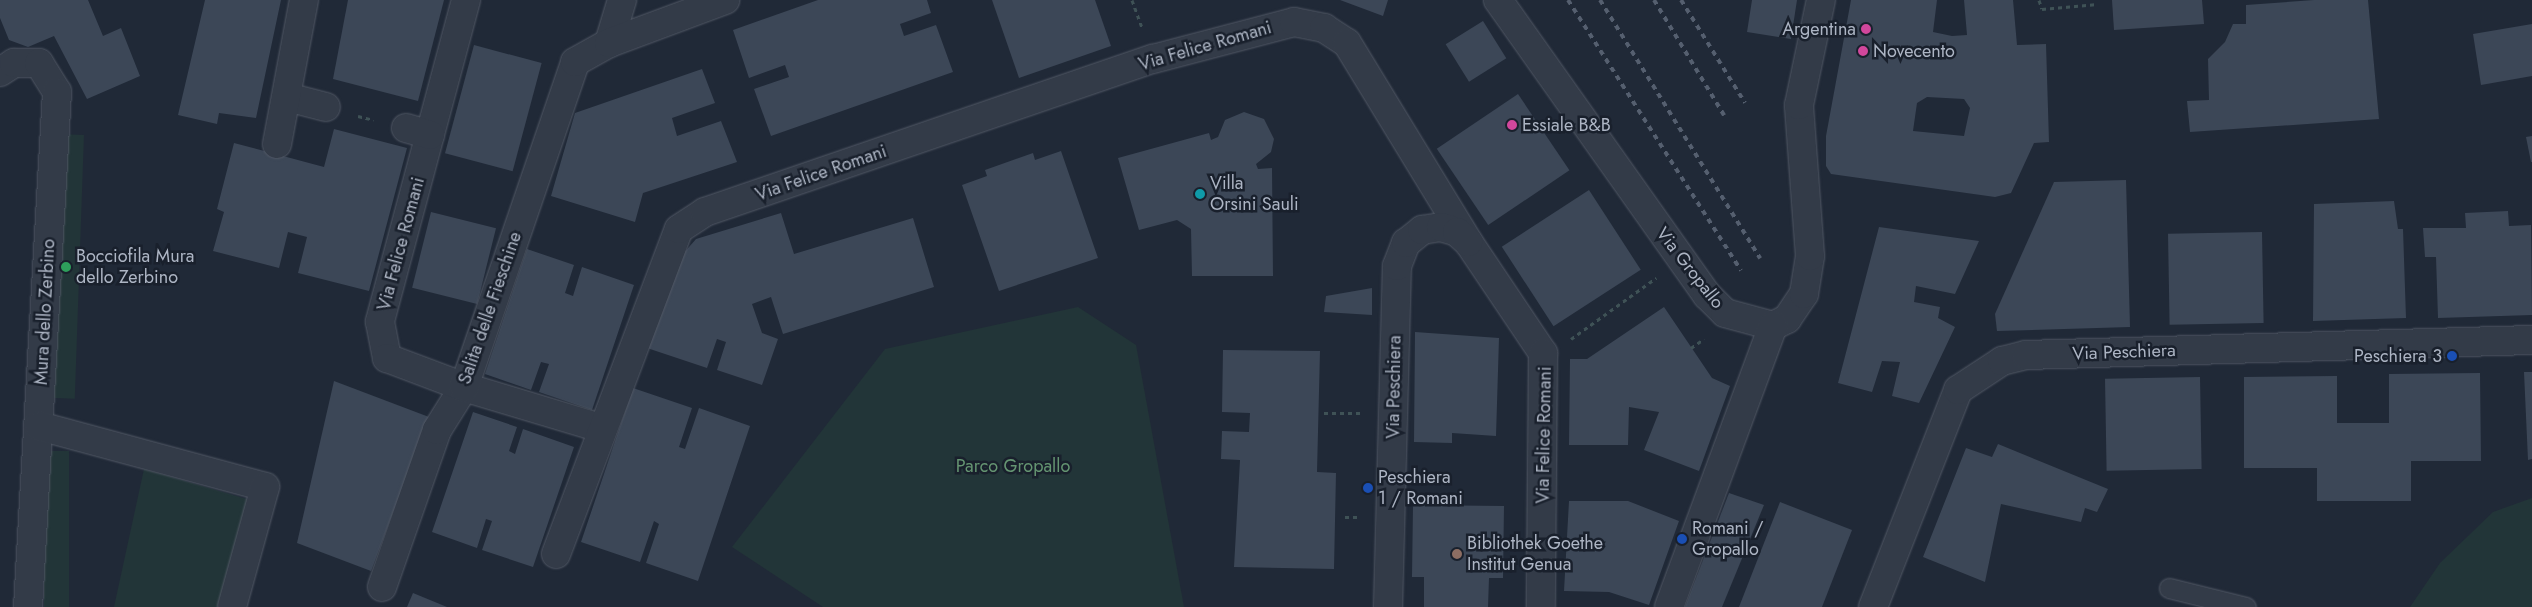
<!DOCTYPE html>
<style>
body{margin:0}
#map{position:relative;width:2532px;height:607px;overflow:hidden;background:#202937;font-family:Jost,sans-serif}
div>[style]{position:absolute}
.green>*{inset:0;background:#223538;transform-origin:0 0}
.building>*{inset:0;background:#3c4757;transform-origin:0 0}
.path>*{height:3px;margin-top:-1.5px;transform-origin:0;background:repeating-linear-gradient(90deg,#3f5256 0 4px,transparent 0 8px)}
.roads{filter:drop-shadow(0 0 1px #515865) drop-shadow(0 0 1px #515865)}
.service>*{height:19px;margin:-9.5px;padding:0 9.5px;transform-origin:9.5px;border-radius:9.5px;background:#333b48}
.pedestrian>*{height:28px;margin:-14px;padding:0 14px;transform-origin:14px;border-radius:14px;background:#333b48}
.minor>*{height:28px;margin:-14px;padding:0 14px;transform-origin:14px;border-radius:14px;background:#333b48}
.rail>*{height:4px;margin-top:-2px;transform-origin:0;background:repeating-linear-gradient(90deg,#555f6f 0 5px,transparent 0 10px)}
.dots>*{width:14px;height:14px;translate:-50% -50%;box-sizing:border-box;border:2px solid #19202c;border-radius:50%}
span{translate:-50% -50%;white-space:nowrap;text-align:center;line-height:1.15;-webkit-text-stroke:5px #19202c;paint-order:stroke}
.poi-label{font-size:18px;color:#adb5c4}
.right{translate:-100% -50%;text-align:right}
.left{translate:0 -50%;text-align:left}
.street-label{font-size:18px;color:#adb5c4}
.park-label{font-size:18px;color:#659572}
</style>
<div id="map">
<div class="green">
<div style="left:58px;top:134px;width:26px;height:264px;rotate:2deg"></div>
<div style="clip-path:polygon(1078px 307px,1136px 345px,1184px 607px,823px 607px,732px 547px,885px 349px)"></div>
<div style="left:44px;top:451px;width:25px;height:156px"></div>
<div style="clip-path:polygon(144px 469px,250px 500px,221px 607px,114px 607px)"></div>
<div style="clip-path:polygon(2532px 498px,2532px 607px,2410px 607px,2440px 563px,2493px 512px)"></div>
</div>
<div class="building">
<div style="clip-path:polygon(0 0,88px 0,103px 36px,121px 28px,140px 76px,87px 99px,54px 36px,28px 47px,9px 40px,0 18px)"></div>
<div style="clip-path:polygon(205px 0,281px 0,256px 118px,219px 113px,217px 124px,178px 115px)"></div>
<div style="clip-path:polygon(348px 0,444px 0,418px 101px,333px 79px)"></div>
<div style="clip-path:polygon(818px 0,927px 0,931px 13px,900px 24px,904px 36px,936px 25px,953px 72px,771px 136px,754px 89px,789px 77px,785px 65px,749px 78px,733px 30px)"></div>
<div style="clip-path:polygon(992px 0,1095px 0,1111px 46px,1019px 78px)"></div>
<div style="clip-path:polygon(1340px 0,1388px 0,1383px 16px)"></div>
<div style="clip-path:polygon(1752px 0,1797px 0,1791px 39px,1747px 32px)"></div>
<div style="clip-path:polygon(evenodd,1851px 0,1937px 0,1933px 32px,1952px 36px,1967px 35px,1964px 0,2013px 0,2017px 45px,2046px 44px,2049px 142px,2034px 143px,2011px 193px,1995px 197px,1831px 174px,1826px 166px,1826px 136px,1851px 0,1927px 97px,1964px 99px,1970px 108px,1964px 136px,1913px 131px,1917px 103px,1927px 97px)"></div>
<div style="clip-path:polygon(2112px 0,2202px 0,2204px 24px,2114px 30px)"></div>
<div style="clip-path:polygon(2314px 0,2368px 0,2379px 119px,2190px 132px,2187px 101px,2209px 100px,2208px 59px,2225px 42px,2233px 24px,2246px 24px,2246px 5px)"></div>
<div style="left:1483px;top:21px;width:44px;height:44px;rotate:58deg"></div>
<div style="clip-path:polygon(2532px 24px,2532px 76px,2481px 85px,2473px 34px)"></div>
<div style="left:474px;top:45px;width:70px;height:112px;rotate:15deg"></div>
<div style="clip-path:polygon(702px 69px,715px 103px,672px 118px,677px 136px,721px 121px,737px 162px,643px 193px,635px 222px,551px 196px,575px 113px)"></div>
<div style="left:1518px;top:94px;width:92px;height:98px;rotate:56deg"></div>
<div style="clip-path:polygon(1244px 112px,1264px 119px,1274px 139px,1271px 152px,1256px 164px,1258px 169px,1272px 168px,1273px 276px,1192px 276px,1191px 229px,1177px 220px,1139px 230px,1118px 158px,1209px 133px,1211px 140px,1218px 137px,1225px 120px)"></div>
<div style="clip-path:polygon(334px 129px,407px 148px,369px 291px,298px 273px,307px 237px,288px 232px,279px 268px,213px 251px,224px 212px,217px 209px,234px 143px,324px 167px)"></div>
<div style="clip-path:polygon(2532px 136px,2532px 162px,2531px 162px,2526px 137px)"></div>
<div style="clip-path:polygon(1061px 151px,1098px 258px,999px 291px,962px 185px,987px 176px,985px 170px,1033px 153px,1035px 160px)"></div>
<div style="clip-path:polygon(2126px 180px,2130px 327px,1997px 331px,1995px 314px,2054px 182px)"></div>
<div style="left:1589px;top:190px;width:95px;height:104px;rotate:57deg"></div>
<div style="clip-path:polygon(2394px 201px,2398px 229px,2403px 229px,2406px 318px,2313px 321px,2314px 204px)"></div>
<div style="clip-path:polygon(2508px 211px,2509px 226px,2531px 225px,2532px 315px,2438px 318px,2436px 257px,2425px 257px,2423px 228px,2466px 228px,2465px 213px)"></div>
<div style="left:431px;top:212px;width:67px;height:78px;rotate:14deg"></div>
<div style="clip-path:polygon(781px 213px,794px 254px,913px 218px,934px 287px,783px 334px,771px 297px,752px 304px,762px 333px,778px 339px,762px 385px,717px 370px,726px 342px,717px 339px,707px 368px,647px 348px,676px 262px,696px 239px)"></div>
<div style="clip-path:polygon(1879px 227px,1979px 241px,1955px 294px,1916px 286px,1914px 302px,1940px 307px,1938px 318px,1955px 327px,1919px 403px,1892px 396px,1900px 362px,1882px 361px,1872px 392px,1838px 383px)"></div>
<div style="left:2262px;top:232px;width:91px;height:94px;rotate:89deg"></div>
<div style="clip-path:polygon(527px 249px,574px 265px,565px 293px,573px 296px,582px 267px,634px 285px,592px 410px,539px 392px,549px 364px,541px 362px,531px 390px,485px 374px)"></div>
<div style="clip-path:polygon(1372px 288px,1372px 315px,1324px 312px,1326px 296px)"></div>
<div style="clip-path:polygon(1664px 307px,1712px 378px,1730px 386px,1699px 471px,1644px 450px,1659px 412px,1629px 407px,1628px 445px,1569px 445px,1570px 359px,1587px 359px)"></div>
<div style="clip-path:polygon(1415px 332px,1499px 338px,1496px 436px,1452px 433px,1452px 443px,1414px 442px)"></div>
<div style="clip-path:polygon(1223px 350px,1320px 351px,1317px 472px,1336px 473px,1334px 569px,1234px 567px,1240px 460px,1221px 459px,1222px 431px,1249px 432px,1250px 413px,1222px 412px)"></div>
<div style="clip-path:polygon(2524px 372px,2532px 372px,2532px 459px,2528px 460px)"></div>
<div style="clip-path:polygon(2480px 373px,2481px 461px,2411px 461px,2411px 501px,2317px 501px,2317px 468px,2244px 468px,2244px 377px,2337px 376px,2337px 423px,2389px 423px,2389px 374px)"></div>
<div style="left:2200px;top:377px;width:92px;height:95px;rotate:89deg"></div>
<div style="clip-path:polygon(334px 381px,429px 417px,371px 571px,297px 543px)"></div>
<div style="clip-path:polygon(633px 388px,692px 408px,679px 447px,685px 449px,699px 408px,750px 426px,698px 581px,646px 563px,659px 524px,654px 521px,640px 562px,581px 542px)"></div>
<div style="clip-path:polygon(473px 412px,517px 427px,509px 451px,515px 454px,523px 429px,574px 447px,533px 567px,482px 550px,492px 521px,486px 519px,477px 548px,432px 532px)"></div>
<div style="clip-path:polygon(1998px 444px,2108px 489px,2097px 512px,2085px 508px,2081px 522px,2001px 504px,1985px 582px,1923px 557px,1966px 448px,1992px 457px)"></div>
<div style="clip-path:polygon(1729px 493px,1764px 505px,1722px 607px,1685px 607px)"></div>
<div style="clip-path:polygon(1569px 501px,1628px 501px,1679px 521px,1649px 605px,1609px 592px,1564px 591px)"></div>
<div style="clip-path:polygon(1780px 502px,1852px 530px,1822px 607px,1739px 607px)"></div>
<div style="clip-path:polygon(1413px 505px,1504px 506px,1503px 578px,1489px 578px,1488px 607px,1424px 607px,1424px 577px,1412px 577px)"></div>
<div style="clip-path:polygon(413px 593px,447px 607px,407px 607px)"></div>
</div>
<div class="path">
<div style="left:1132px;top:0;width:30px;rotate:70deg"></div>
<div style="left:2039px;top:0;width:9px;rotate:72deg"></div>
<div style="left:2042px;top:9px;width:56px;rotate:-5.1deg"></div>
<div style="left:358px;top:116px;width:16px;rotate:14deg"></div>
<div style="left:1571px;top:339px;width:105px;rotate:-35.7deg"></div>
<div style="left:1691px;top:348px;width:16px;rotate:-35deg"></div>
<div style="left:1324px;top:413px;width:37px"></div>
<div style="left:1345px;top:517px;width:12px"></div>
</div>
<div class="roads">
<div class="service">
<div style="left:2169px;top:588px;width:79px;rotate:13.9deg"></div>
</div>
<div class="pedestrian">
<div style="left:382px;top:587px;width:166px;rotate:-70.7deg"></div>
<div style="left:437px;top:430px;width:51px;rotate:-57.9deg"></div>
</div>
<div class="minor">
<div style="left:466px;top:0;width:333px;rotate:105deg"></div>
<div style="left:380px;top:322px;width:37px;rotate:79deg"></div>
<div style="left:387px;top:358px;width:82px;rotate:20.6deg"></div>
<div style="left:464px;top:387px;width:143px;rotate:16.7deg"></div>
<div style="left:1498px;top:0;width:362px;rotate:54.7deg"></div>
<div style="left:1707px;top:295px;width:25px;rotate:45deg"></div>
<div style="left:1725px;top:313px;width:50px;rotate:15.2deg"></div>
<div style="left:1773px;top:326px;width:16px;rotate:-27deg"></div>
<div style="left:1787px;top:319px;width:30px;rotate:-56deg"></div>
<div style="left:1804px;top:294px;width:38px;rotate:-81deg"></div>
<div style="left:1810px;top:256px;width:151px;rotate:-94.2deg"></div>
<div style="left:1799px;top:105px;width:107px;rotate:-78.2deg"></div>
<div style="left:609px;top:43px;width:45px;rotate:-73.2deg"></div>
<div style="left:0;top:72px;width:17px;rotate:-33deg"></div>
<div style="left:14px;top:63px;width:25px"></div>
<div style="left:39px;top:63px;width:34px;rotate:58deg"></div>
<div style="left:57px;top:92px;width:516px;rotate:93.22deg"></div>
<div style="left:287px;top:97px;width:40px;rotate:14.4deg"></div>
<div style="left:406px;top:128px;width:25px;rotate:16deg"></div>
<div style="left:277px;top:144px;width:147px;rotate:-79.4deg"></div>
<div style="left:464px;top:387px;width:343px;rotate:-71.1deg"></div>
<div style="left:575px;top:62px;width:39px;rotate:-29deg"></div>
<div style="left:609px;top:43px;width:124px;rotate:-20.3deg"></div>
<div style="left:39px;top:426px;width:234px;rotate:15.1deg"></div>
<div style="left:265px;top:487px;width:124px;rotate:105.4deg"></div>
<div style="left:556px;top:554px;width:347px;rotate:-69.3deg"></div>
<div style="left:679px;top:229px;width:31px;rotate:-33deg"></div>
<div style="left:705px;top:212px;width:473px;rotate:-18.9deg"></div>
<div style="left:1153px;top:59px;width:146px;rotate:-14.7deg"></div>
<div style="left:1294px;top:22px;width:31px;rotate:11deg"></div>
<div style="left:1324px;top:28px;width:27px;rotate:33deg"></div>
<div style="left:1347px;top:43px;width:234px;rotate:58.6deg"></div>
<div style="left:1469px;top:243px;width:133px;rotate:56.1deg"></div>
<div style="left:1543px;top:353px;width:254px;rotate:90.5deg"></div>
<div style="left:1388px;top:607px;width:341px;rotate:-88.5deg"></div>
<div style="left:1397px;top:266px;width:25px;rotate:-69deg"></div>
<div style="left:1406px;top:243px;width:21px;rotate:-39deg"></div>
<div style="left:1422px;top:230px;width:19px;rotate:-9deg"></div>
<div style="left:1441px;top:227px;width:17px;rotate:17deg"></div>
<div style="left:1457px;top:232px;width:15px;rotate:42deg"></div>
<div style="left:1669px;top:607px;width:300px;rotate:-69.7deg"></div>
<div style="left:1873px;top:607px;width:233px;rotate:-68.6deg"></div>
<div style="left:1958px;top:390px;width:53px;rotate:-33.4deg"></div>
<div style="left:2002px;top:361px;width:25px;rotate:-14deg"></div>
<div style="left:2026px;top:355px;width:506px;rotate:-1.7deg"></div>
</div>
</div>
<div class="rail">
<div style="left:1568px;top:0;width:321px;rotate:57.4deg"></div>
<div style="left:1600px;top:0;width:304px;rotate:58.2deg"></div>
<div style="left:1654px;top:0;width:135px;rotate:58.7deg"></div>
<div style="left:1681px;top:0;width:121px;rotate:58.1deg"></div>
</div>
<div class="dots">
<div style="left:1866px;top:29px;background:#d1479c"></div>
<div style="left:1863px;top:51px;background:#d1479c"></div>
<div style="left:1512px;top:125px;background:#d1479c"></div>
<div style="left:1200px;top:194px;background:#0f9aa8"></div>
<div style="left:66px;top:267px;background:#2e9e5b"></div>
<div style="left:2452px;top:356px;background:#1a4fb4"></div>
<div style="left:1368px;top:488px;background:#1a4fb4"></div>
<div style="left:1682px;top:539px;background:#1a4fb4"></div>
<div style="left:1457px;top:554px;background:#8d6e63"></div>
</div>
<div class="poi-label">
<span class="right" style="left:1856px;top:29px">Argentina</span>
<span class="left" style="left:1873px;top:51px">Novecento</span>
<span class="left" style="left:1522px;top:125px">Essiale B&amp;B</span>
<span class="left" style="left:1210px;top:194px">Villa<br>Orsini Sauli</span>
<span class="left" style="left:76px;top:267px">Bocciofila Mura<br>dello Zerbino</span>
<span class="right" style="left:2442px;top:356px">Peschiera 3</span>
<span class="left" style="left:1378px;top:488px">Peschiera<br>1 / Romani</span>
<span class="left" style="left:1692px;top:539px">Romani /<br>Gropallo</span>
<span class="left" style="left:1467px;top:554px">Bibliothek Goethe<br>Institut Genua</span>
</div>
<div class="street-label">
<span style="left:1205px;top:46px;rotate:-16deg">Via Felice Romani</span>
<span style="left:821px;top:173px;rotate:-19deg">Via Felice Romani</span>
<span style="left:401px;top:244px;rotate:-75deg">Via Felice Romani</span>
<span style="left:1690px;top:268px;rotate:52deg">Via Gropallo</span>
<span style="left:490px;top:308px;rotate:-71deg">Salita delle Fieschine</span>
<span style="left:45px;top:312px;rotate:-87deg">Mura dello Zerbino</span>
<span style="left:2124px;top:352px;rotate:-2deg">Via Peschiera</span>
<span style="left:1394px;top:387px;rotate:-89deg">Via Peschiera</span>
<span style="left:1544px;top:435px;rotate:-89deg">Via Felice Romani</span>
</div>
<div class="park-label">
<span style="left:1013px;top:466px">Parco Gropallo</span>
</div>
</div>
